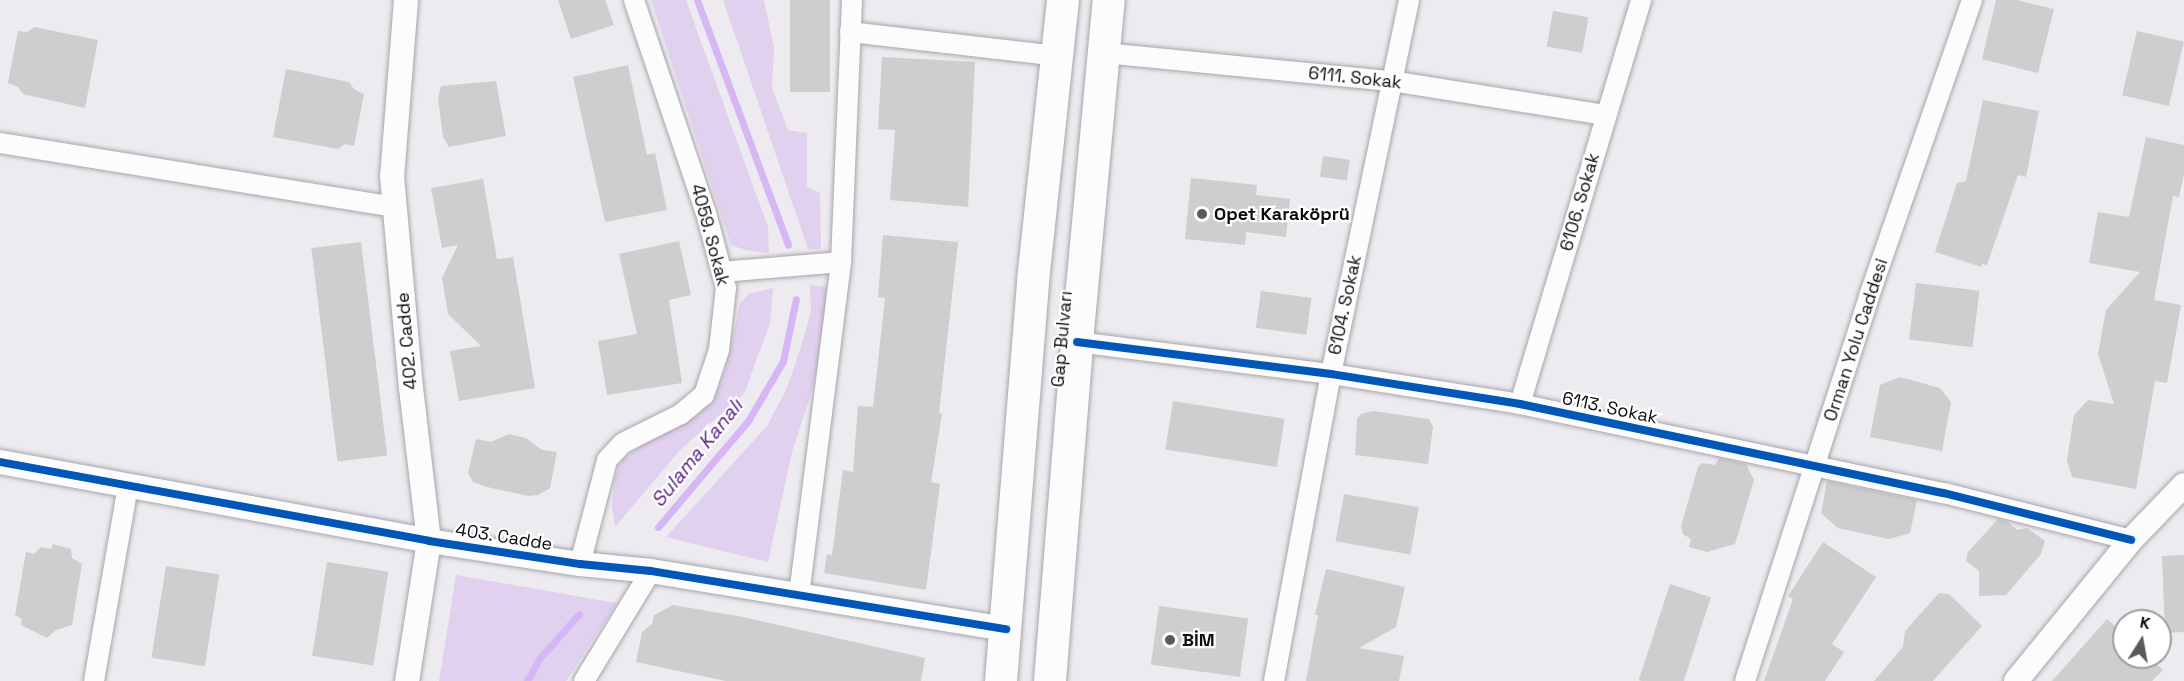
<!DOCTYPE html>
<meta charset="utf-8">
<style>
body{margin:0}
#map{position:relative;width:2184px;height:681px;overflow:hidden;background:#edeaf0;font-family:"Space Grotesk",sans-serif}
div>[style]{position:absolute}
.green>*{inset:0;background:#e0d1ef}
.stream>*{height:7px;margin:-3.5px;padding:0 3.5px;transform-origin:3.5px;border-radius:3.5px;background:#d6b6f4}
.building>*{inset:0;background:#d0cdce;transform-origin:0 0}
.roads{filter:drop-shadow(0 0 2px #a8a6aa) drop-shadow(0 0 2px #a8a6aa)}
.minor>*{height:20px;margin:-10px;padding:0 10px;transform-origin:10px;border-radius:10px;background:#fcfcfd}
.tertiary>*{height:24px;margin:-12px;padding:0 12px;transform-origin:12px;border-radius:12px;background:#fcfcfd}
.trunk>*{height:32px;margin:-16px;padding:0 16px;transform-origin:16px;border-radius:16px;background:#fcfcfd}
.cycleway>*{height:8px;margin:-4px;padding:0 4px;transform-origin:4px;border-radius:4px;background:#0057b8}
.dots>*{width:16px;height:16px;translate:-50% -50%;box-sizing:border-box;border:3px solid #fff;border-radius:50%}
span{translate:-50% -50%;white-space:nowrap;text-align:center;line-height:1.15;-webkit-text-stroke:4.5px #fff;paint-order:stroke}
.street-label{font-size:18px;color:#0d0b0f}
.poi-label{font-size:18px;color:#0d0b0f;font-weight:700}
.left{translate:0 -50%;text-align:left}
.water-label{font-size:20px;color:#5c2384;font-style:italic}
.north{position:absolute;left:2112px;top:609px;width:60px;height:60px;box-sizing:border-box;background:#fff;border:2px solid #9e9d9f;border-radius:50%;rotate:11deg;font-size:16px;font-weight:700;line-height:24px;text-align:center;color:#0d0b0f}
.north::after{content:'';display:block;margin:auto;width:21px;height:27px;background:#5b595e;clip-path:polygon(50% 0,100% 100%,50% 72%,0 100%)}
</style>
<div id="map">
<div class="green">
<div style="clip-path:polygon(651px 0,686px 0,768px 227px,769px 253px,745px 250px,731px 245px)"></div>
<div style="clip-path:polygon(723px 0,764px 0,774px 48px,772px 88px,788px 130px,807px 133px,807px 187px,820px 193px,821px 249px,808px 249px)"></div>
<div style="clip-path:polygon(810px 285px,827px 287px,824px 324px,813px 388px,792px 452px,768px 562px,666px 537px,767px 426px,787px 388px,800px 350px,811px 311px)"></div>
<div style="clip-path:polygon(773px 288px,770px 323px,744px 394px,681px 449px,615px 527px,612px 507px,615px 477px,622px 460px,639px 447px,707px 406px,716px 394px,725px 371px,740px 303px,749px 294px)"></div>
<div style="clip-path:polygon(456px 575px,616px 603px,617px 603px,566px 681px,439px 681px)"></div>
</div>
<div class="stream">
<div style="left:697px;top:0;width:261px;rotate:69.6deg"></div>
<div style="left:658px;top:527px;width:139px;rotate:-49.7deg"></div>
<div style="left:748px;top:421px;width:69px;rotate:-59.7deg"></div>
<div style="left:783px;top:361px;width:63px;rotate:-78.2deg"></div>
<div style="left:527px;top:681px;width:25px;rotate:-61deg"></div>
<div style="left:539px;top:659px;width:60px;rotate:-48.4deg"></div>
</div>
<div class="building">
<div style="clip-path:polygon(558px 0,605px 0,614px 25px,571px 39px)"></div>
<div style="left:790px;top:0;width:40px;height:92px"></div>
<div style="clip-path:polygon(1996px 0,2017px 0,2054px 9px,2038px 73px,1982px 59px)"></div>
<div style="left:1553px;top:11px;width:36px;height:36px;rotate:10deg"></div>
<div style="clip-path:polygon(34px 27px,98px 40px,85px 108px,23px 94px,18px 87px,8px 83px,18px 31px,27px 32px)"></div>
<div style="left:2137px;top:31px;width:48px;height:66px;rotate:13deg"></div>
<div style="clip-path:polygon(882px 57px,975px 62px,968px 207px,890px 200px,895px 130px,878px 129px)"></div>
<div style="clip-path:polygon(628px 65px,647px 155px,655px 153px,667px 210px,605px 222px,573px 77px)"></div>
<div style="clip-path:polygon(286px 69px,349px 82px,354px 89px,364px 94px,354px 146px,345px 144px,338px 149px,273px 137px)"></div>
<div style="clip-path:polygon(496px 81px,506px 136px,449px 147px,443px 137px,438px 98px,441px 86px)"></div>
<div style="clip-path:polygon(1983px 100px,2039px 111px,2026px 177px,2018px 175px,1987px 265px,1982px 264px,1982px 267px,1935px 252px,1957px 183px,1966px 181px)"></div>
<div style="clip-path:polygon(2146px 137px,2184px 145px,2184px 174px,2179px 197px,2173px 196px,2154px 300px,2181px 305px,2167px 383px,2155px 381px,2136px 489px,2072px 477px,2067px 460px,2074px 415px,2088px 400px,2114px 404px,2098px 354px,2106px 310px,2140px 272px,2089px 263px,2098px 212px,2129px 217px)"></div>
<div style="left:1323px;top:156px;width:27px;height:21px;rotate:8deg"></div>
<div style="clip-path:polygon(1191px 178px,1257px 185px,1256px 195px,1290px 199px,1286px 237px,1246px 232px,1245px 245px,1185px 239px)"></div>
<div style="clip-path:polygon(483px 179px,497px 259px,513px 257px,535px 388px,459px 401px,450px 351px,481px 346px,448px 314px,442px 278px,458px 245px,442px 248px,431px 188px)"></div>
<div style="clip-path:polygon(883px 235px,958px 242px,939px 413px,942px 414px,931px 482px,940px 484px,926px 590px,824px 573px,827px 554px,832px 555px,843px 470px,853px 472px,858px 406px,873px 407px,885px 298px,878px 297px)"></div>
<div style="clip-path:polygon(679px 241px,691px 295px,669px 300px,682px 383px,607px 395px,598px 341px,637px 334px,619px 254px)"></div>
<div style="left:361px;top:242px;width:215px;height:50px;rotate:83deg"></div>
<div style="left:1916px;top:283px;width:64px;height:57px;rotate:7deg"></div>
<div style="left:1261px;top:291px;width:51px;height:37px;rotate:8deg"></div>
<div style="clip-path:polygon(1900px 377px,1940px 388px,1951px 402px,1942px 451px,1870px 437px,1880px 385px)"></div>
<div style="left:1173px;top:401px;width:113px;height:49px;rotate:9deg"></div>
<div style="clip-path:polygon(1373px 411px,1429px 419px,1433px 427px,1428px 464px,1355px 455px,1357px 419px,1361px 414px)"></div>
<div style="clip-path:polygon(509px 434px,526px 438px,542px 450px,557px 452px,550px 488px,538px 495px,528px 496px,487px 487px,473px 482px,468px 473px,476px 439px,491px 442px)"></div>
<div style="clip-path:polygon(1719px 458px,1746px 464px,1754px 480px,1735px 544px,1707px 552px,1689px 547px,1691px 539px,1683px 534px,1681px 526px,1698px 467px,1702px 463px,1715px 465px)"></div>
<div style="clip-path:polygon(1827px 481px,1917px 500px,1910px 533px,1889px 539px,1838px 528px,1821px 513px)"></div>
<div style="left:1344px;top:494px;width:76px;height:48px;rotate:10deg"></div>
<div style="clip-path:polygon(1998px 519px,2008px 522px,2017px 530px,2027px 528px,2045px 541px,2041px 554px,2006px 595px,1979px 596px,1979px 571px,1966px 561px,1968px 552px)"></div>
<div style="clip-path:polygon(1823px 542px,1876px 577px,1832px 644px,1844px 652px,1825px 681px,1764px 681px,1793px 599px,1788px 596px)"></div>
<div style="clip-path:polygon(53px 544px,71px 549px,72px 558px,82px 564px,72px 625px,56px 630px,47px 638px,21px 625px,22px 619px,15px 615px,26px 552px,34px 554px,41px 547px,51px 549px)"></div>
<div style="clip-path:polygon(2184px 555px,2184px 632px,2165px 633px,2162px 556px)"></div>
<div style="left:327px;top:562px;width:62px;height:95px;rotate:9deg"></div>
<div style="left:166px;top:566px;width:54px;height:93px;rotate:9deg"></div>
<div style="clip-path:polygon(1326px 569px,1405px 587px,1396px 627px,1359px 648px,1404px 656px,1399px 681px,1306px 681px,1318px 615px,1315px 615px)"></div>
<div style="left:1670px;top:584px;width:43px;height:101px;rotate:18deg"></div>
<div style="clip-path:polygon(1939px 593px,1949px 594px,1982px 626px,1933px 681px,1874px 681px,1903px 647px,1905px 631px)"></div>
<div style="clip-path:polygon(673px 605px,743px 617px,925px 658px,921px 681px,726px 681px,636px 662px,642px 632px,652px 624px,654px 615px)"></div>
<div style="left:1159px;top:606px;width:90px;height:59px;rotate:8deg"></div>
<div style="clip-path:polygon(2107px 619px,2124px 634px,2124px 657px,2149px 657px,2163px 670px,2152px 681px,2052px 681px)"></div>
</div>
<div class="roads">
<div class="minor">
<div style="left:850px;top:32px;width:209px;rotate:6.6deg"></div>
<div style="left:1104px;top:53px;width:288px;rotate:5.6deg"></div>
<div style="left:1391px;top:81px;width:217px;rotate:9deg"></div>
<div style="left:0;top:143px;width:400px;rotate:9.2deg"></div>
<div style="left:722px;top:272px;width:119px;rotate:-4.8deg"></div>
<div style="left:1077px;top:342px;width:256px;rotate:7.2deg"></div>
<div style="left:1331px;top:374px;width:191px;rotate:9deg"></div>
<div style="left:1520px;top:404px;width:433px;rotate:11.9deg"></div>
<div style="left:1944px;top:493px;width:193px;rotate:14.1deg"></div>
<div style="left:1520px;top:404px;width:422px;rotate:-73.3deg"></div>
<div style="left:580px;top:564px;width:107px;rotate:-75.4deg"></div>
<div style="left:607px;top:460px;width:23px;rotate:-47deg"></div>
<div style="left:623px;top:443px;width:65px;rotate:-26.6deg"></div>
<div style="left:681px;top:414px;width:30px;rotate:-40deg"></div>
<div style="left:704px;top:395px;width:47px;rotate:-71.6deg"></div>
<div style="left:719px;top:350px;width:62px;rotate:-83.6deg"></div>
<div style="left:726px;top:288px;width:78px;rotate:-104.9deg"></div>
<div style="left:706px;top:213px;width:225px;rotate:-108.7deg"></div>
<div style="left:799px;top:595px;width:336px;rotate:-82.8deg"></div>
<div style="left:841px;top:262px;width:262px;rotate:-87.6deg"></div>
<div style="left:94px;top:681px;width:197px;rotate:-80.1deg"></div>
<div style="left:584px;top:681px;width:129px;rotate:-58.7deg"></div>
<div style="left:1274px;top:681px;width:312px;rotate:-79.5deg"></div>
<div style="left:1331px;top:374px;width:382px;rotate:-78.2deg"></div>
<div style="left:1745px;top:681px;width:404px;rotate:-72.1deg"></div>
<div style="left:1869px;top:296px;width:313px;rotate:-70.8deg"></div>
</div>
<div class="tertiary">
<div style="left:406px;top:0;width:177px;rotate:94.5deg"></div>
<div style="left:392px;top:176px;width:213px;rotate:84.9deg"></div>
<div style="left:411px;top:388px;width:154px;rotate:83.3deg"></div>
<div style="left:429px;top:541px;width:142px;rotate:98.9deg"></div>
<div style="left:0;top:462px;width:436px;rotate:10.4deg"></div>
<div style="left:429px;top:541px;width:153px;rotate:8.7deg"></div>
<div style="left:580px;top:564px;width:71px;rotate:5.6deg"></div>
<div style="left:651px;top:571px;width:360px;rotate:9.3deg"></div>
<div style="left:2016px;top:681px;width:182px;rotate:-50.8deg"></div>
<div style="left:2131px;top:540px;width:76px;rotate:-46.1deg"></div>
</div>
<div class="trunk">
<div style="left:1001px;top:681px;width:401px;rotate:-85.4deg"></div>
<div style="left:1033px;top:281px;width:283px;rotate:-83.9deg"></div>
<div style="left:1050px;top:681px;width:340px;rotate:-85.4deg"></div>
<div style="left:1077px;top:342px;width:343px;rotate:-84.7deg"></div>
</div>
</div>
<div class="cycleway">
<div style="left:1077px;top:342px;width:256px;rotate:7.2deg"></div>
<div style="left:1331px;top:374px;width:191px;rotate:9deg"></div>
<div style="left:1520px;top:404px;width:433px;rotate:11.9deg"></div>
<div style="left:1944px;top:493px;width:193px;rotate:14.1deg"></div>
<div style="left:0;top:462px;width:436px;rotate:10.4deg"></div>
<div style="left:429px;top:541px;width:153px;rotate:8.7deg"></div>
<div style="left:580px;top:564px;width:71px;rotate:5.6deg"></div>
<div style="left:651px;top:571px;width:360px;rotate:9.3deg"></div>
</div>
<div class="dots">
<div style="left:1202px;top:214px;background:#5b595e"></div>
<div style="left:1170px;top:640px;background:#5b595e"></div>
</div>
<div class="street-label">
<span style="left:1355px;top:78px;rotate:6deg">6111. Sokak</span>
<span style="left:1580px;top:202px;rotate:-74deg">6106. Sokak</span>
<span style="left:710px;top:235px;rotate:75deg">4059. Sokak</span>
<span style="left:1345px;top:305px;rotate:-78deg">6104. Sokak</span>
<span style="left:1062px;top:339px;rotate:-85deg">Gap Bulvarı</span>
<span style="left:1856px;top:340px;rotate:-72deg">Orman Yolu Caddesi</span>
<span style="left:407px;top:341px;rotate:-95deg">402. Cadde</span>
<span style="left:1610px;top:408px;rotate:12deg">6113. Sokak</span>
<span style="left:504px;top:537px;rotate:9deg">403. Cadde</span>
</div>
<div class="poi-label">
<span class="left" style="left:1214px;top:214px">Opet Karaköprü</span>
<span class="left" style="left:1182px;top:640px">BİM</span>
</div>
<div class="water-label">
<span style="left:697px;top:453px;rotate:-51deg">Sulama Kanalı</span>
</div>
<div class="north">K</div>
</div>
